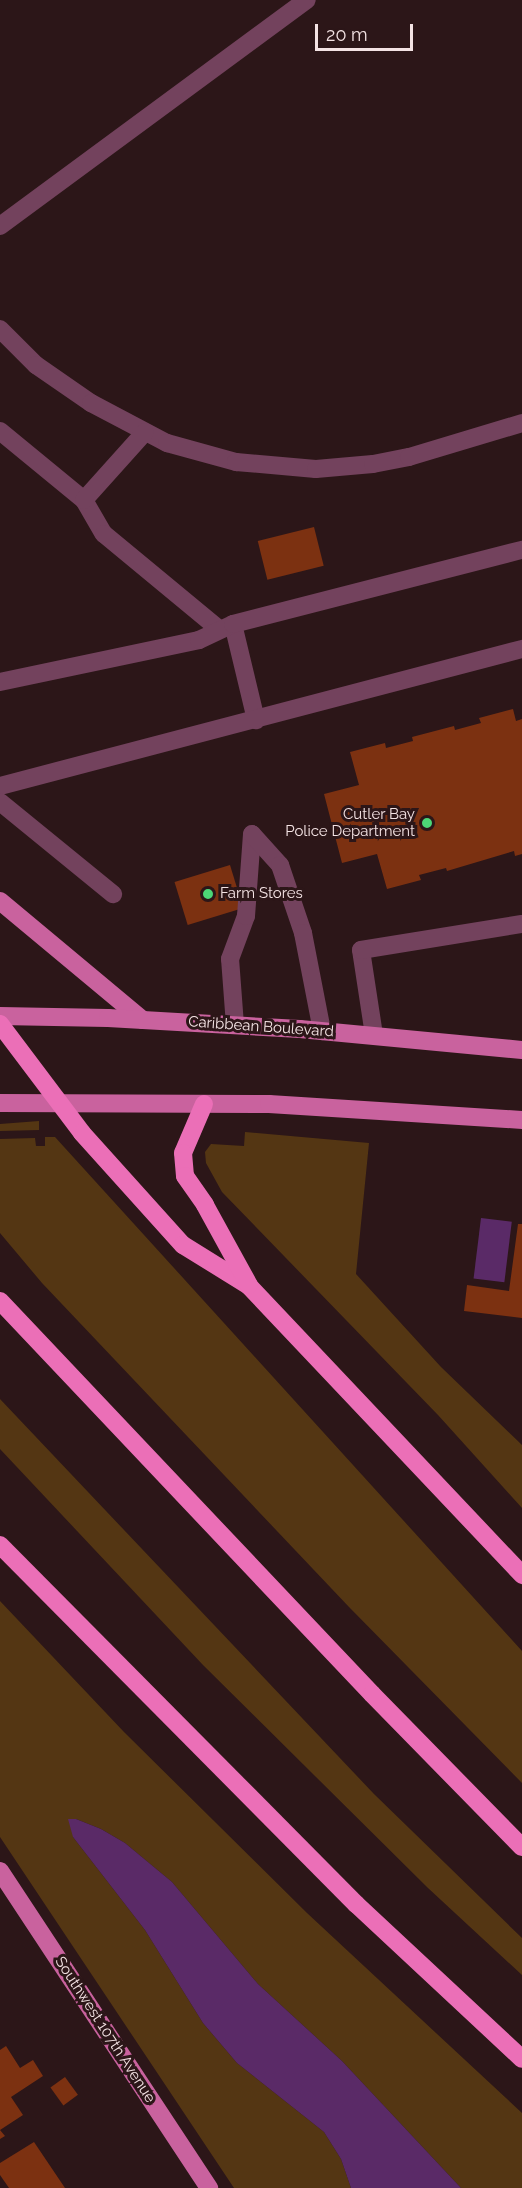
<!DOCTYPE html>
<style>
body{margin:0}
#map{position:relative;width:522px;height:2188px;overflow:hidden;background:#2c1618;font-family:Raleway,sans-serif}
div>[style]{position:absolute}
.green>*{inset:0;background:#543613}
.water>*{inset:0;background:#5a2a67;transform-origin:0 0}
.building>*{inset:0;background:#7c3111;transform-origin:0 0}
.minor>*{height:18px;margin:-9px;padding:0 9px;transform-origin:9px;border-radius:9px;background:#73425d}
.major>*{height:18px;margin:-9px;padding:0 9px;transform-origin:9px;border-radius:9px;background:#c9629e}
.highway>*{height:18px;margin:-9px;padding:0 9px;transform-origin:9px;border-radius:9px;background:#eb6fb7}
.dots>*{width:16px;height:16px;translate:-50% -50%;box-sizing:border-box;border:3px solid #2c1618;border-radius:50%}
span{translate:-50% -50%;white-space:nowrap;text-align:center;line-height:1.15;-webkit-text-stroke:6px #2c1618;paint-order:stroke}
.poi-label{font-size:15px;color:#f4e3e4}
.right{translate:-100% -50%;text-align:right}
.left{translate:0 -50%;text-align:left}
.street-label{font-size:15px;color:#f4e3e4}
.scale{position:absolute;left:315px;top:24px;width:98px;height:27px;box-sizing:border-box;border:3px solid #f4e3e4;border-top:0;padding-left:8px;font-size:18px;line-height:21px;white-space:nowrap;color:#f4e3e4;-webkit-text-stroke:4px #2c1618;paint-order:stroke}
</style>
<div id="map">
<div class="green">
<div style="clip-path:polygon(39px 1121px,39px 1130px,0 1131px,0 1124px)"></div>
<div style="clip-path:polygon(245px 1132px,369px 1143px,356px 1274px,441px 1367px,522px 1445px,522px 1508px,438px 1415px,222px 1192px,206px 1163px,205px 1152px,211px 1144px,244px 1146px)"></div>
<div style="clip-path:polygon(45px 1137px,55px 1137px,522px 1651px,522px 1783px,349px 1607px,42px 1283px,0 1233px,0 1139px,35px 1138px,36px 1146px,45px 1146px)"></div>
<div style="clip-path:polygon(0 1399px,374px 1794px,522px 1938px,522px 1975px,428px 1888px,203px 1665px,0 1449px)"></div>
<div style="clip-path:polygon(0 1601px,124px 1732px,307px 1913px,522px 2113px,522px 2188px,461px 2188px,342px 2061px,258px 1984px,172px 1882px,125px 1843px,101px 1829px,76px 1819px,73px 1837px,145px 1930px,203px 2023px,237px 2063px,324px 2132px,341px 2159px,351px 2188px,234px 2188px,0 1837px)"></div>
</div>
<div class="water">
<div style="left:481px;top:1218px;width:31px;height:61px;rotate:7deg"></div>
<div style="clip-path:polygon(68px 1819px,76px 1819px,101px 1829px,125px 1843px,172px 1882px,258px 1984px,342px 2061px,461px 2188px,351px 2188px,341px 2159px,324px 2132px,237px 2063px,203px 2023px,145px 1930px,73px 1837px)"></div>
</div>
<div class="building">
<div style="left:314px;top:527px;width:40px;height:58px;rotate:76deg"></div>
<div style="clip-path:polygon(513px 709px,516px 721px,522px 719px,522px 854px,515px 856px,514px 851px,447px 871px,446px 868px,419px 875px,421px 880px,387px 889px,377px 854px,342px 863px,324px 794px,359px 785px,350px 752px,385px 743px,386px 748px,413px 741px,412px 737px,454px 726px,455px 730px,481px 723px,479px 718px)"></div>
<div style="left:230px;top:865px;width:45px;height:58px;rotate:73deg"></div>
<div style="clip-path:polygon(518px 1224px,522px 1224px,522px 1318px,464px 1311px,467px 1285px,509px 1291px)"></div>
<div style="clip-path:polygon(6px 2046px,20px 2068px,33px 2060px,43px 2076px,11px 2097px,23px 2115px,0 2130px,5px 2136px,0 2139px,0 2050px)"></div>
<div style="left:65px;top:2077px;width:22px;height:18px;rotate:54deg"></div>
<div style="clip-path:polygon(34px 2142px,65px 2188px,9px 2188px,0 2175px,0 2163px)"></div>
</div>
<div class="minor">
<div style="left:0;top:226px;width:381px;rotate:-36.4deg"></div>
<div style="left:0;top:329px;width:51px;rotate:45deg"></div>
<div style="left:36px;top:365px;width:67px;rotate:34.6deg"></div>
<div style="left:91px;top:403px;width:86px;rotate:27.8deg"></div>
<div style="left:167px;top:443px;width:72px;rotate:15.4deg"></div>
<div style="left:236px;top:462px;width:80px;rotate:5deg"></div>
<div style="left:316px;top:469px;width:57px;rotate:-5deg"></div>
<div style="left:373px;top:464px;width:37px;rotate:-11deg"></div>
<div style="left:409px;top:457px;width:118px;rotate:-16.7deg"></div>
<div style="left:0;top:431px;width:109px;rotate:39.4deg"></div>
<div style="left:84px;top:500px;width:39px;rotate:60deg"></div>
<div style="left:104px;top:534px;width:149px;rotate:39.6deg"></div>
<div style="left:84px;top:500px;width:91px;rotate:-48.1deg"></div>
<div style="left:233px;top:624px;width:99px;rotate:76.5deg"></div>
<div style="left:0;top:682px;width:203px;rotate:-11.9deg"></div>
<div style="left:199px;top:640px;width:38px;rotate:-25deg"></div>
<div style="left:233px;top:624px;width:298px;rotate:-14.4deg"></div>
<div style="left:0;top:786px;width:540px;rotate:-14.71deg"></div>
<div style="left:0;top:802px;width:146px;rotate:39.2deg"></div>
<div style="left:235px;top:1025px;width:66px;rotate:-94.3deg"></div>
<div style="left:230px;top:959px;width:46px;rotate:-69.6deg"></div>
<div style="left:246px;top:916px;width:82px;rotate:-85.8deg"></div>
<div style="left:252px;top:834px;width:42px;rotate:47.9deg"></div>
<div style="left:280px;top:865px;width:72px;rotate:71.3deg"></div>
<div style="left:303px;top:933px;width:100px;rotate:79deg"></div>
<div style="left:374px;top:1035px;width:86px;rotate:-98.7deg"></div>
<div style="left:361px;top:950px;width:163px;rotate:-9.2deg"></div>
</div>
<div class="major">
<div style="left:0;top:901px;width:186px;rotate:39.8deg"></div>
<div style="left:0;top:1016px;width:108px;rotate:1.1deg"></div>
<div style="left:108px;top:1018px;width:192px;rotate:3.3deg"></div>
<div style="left:300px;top:1029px;width:223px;rotate:5.4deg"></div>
<div style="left:0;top:1103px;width:269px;rotate:0.2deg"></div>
<div style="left:269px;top:1104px;width:254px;rotate:3.6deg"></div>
<div style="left:0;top:1871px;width:380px;rotate:56.6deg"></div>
</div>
<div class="highway">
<div style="left:0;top:1024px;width:136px;rotate:53deg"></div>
<div style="left:82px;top:1133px;width:151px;rotate:48deg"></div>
<div style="left:183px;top:1245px;width:78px;rotate:31.8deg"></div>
<div style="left:249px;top:1286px;width:398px;rotate:46.6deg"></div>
<div style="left:204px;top:1104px;width:53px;rotate:113.2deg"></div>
<div style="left:183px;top:1153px;width:23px;rotate:85deg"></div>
<div style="left:185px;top:1176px;width:35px;rotate:55deg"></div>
<div style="left:205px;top:1205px;width:91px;rotate:61.2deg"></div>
<div style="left:0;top:1301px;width:541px;rotate:46.57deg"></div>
<div style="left:372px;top:1694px;width:214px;rotate:45.6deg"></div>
<div style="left:0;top:1545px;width:506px;rotate:45.24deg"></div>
<div style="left:356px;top:1904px;width:227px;rotate:43deg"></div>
</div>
<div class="dots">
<div style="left:427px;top:823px;background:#4cd676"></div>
<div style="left:208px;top:894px;background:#4cd676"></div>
</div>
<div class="poi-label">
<span class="right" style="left:415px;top:823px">Cutler Bay<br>Police Department</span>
<span class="left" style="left:220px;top:894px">Farm Stores</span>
</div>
<div class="street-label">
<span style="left:261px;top:1027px;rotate:4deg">Caribbean Boulevard</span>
<span style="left:105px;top:2030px;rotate:57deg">Southwest 107th Avenue</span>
</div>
<div class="scale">20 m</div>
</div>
